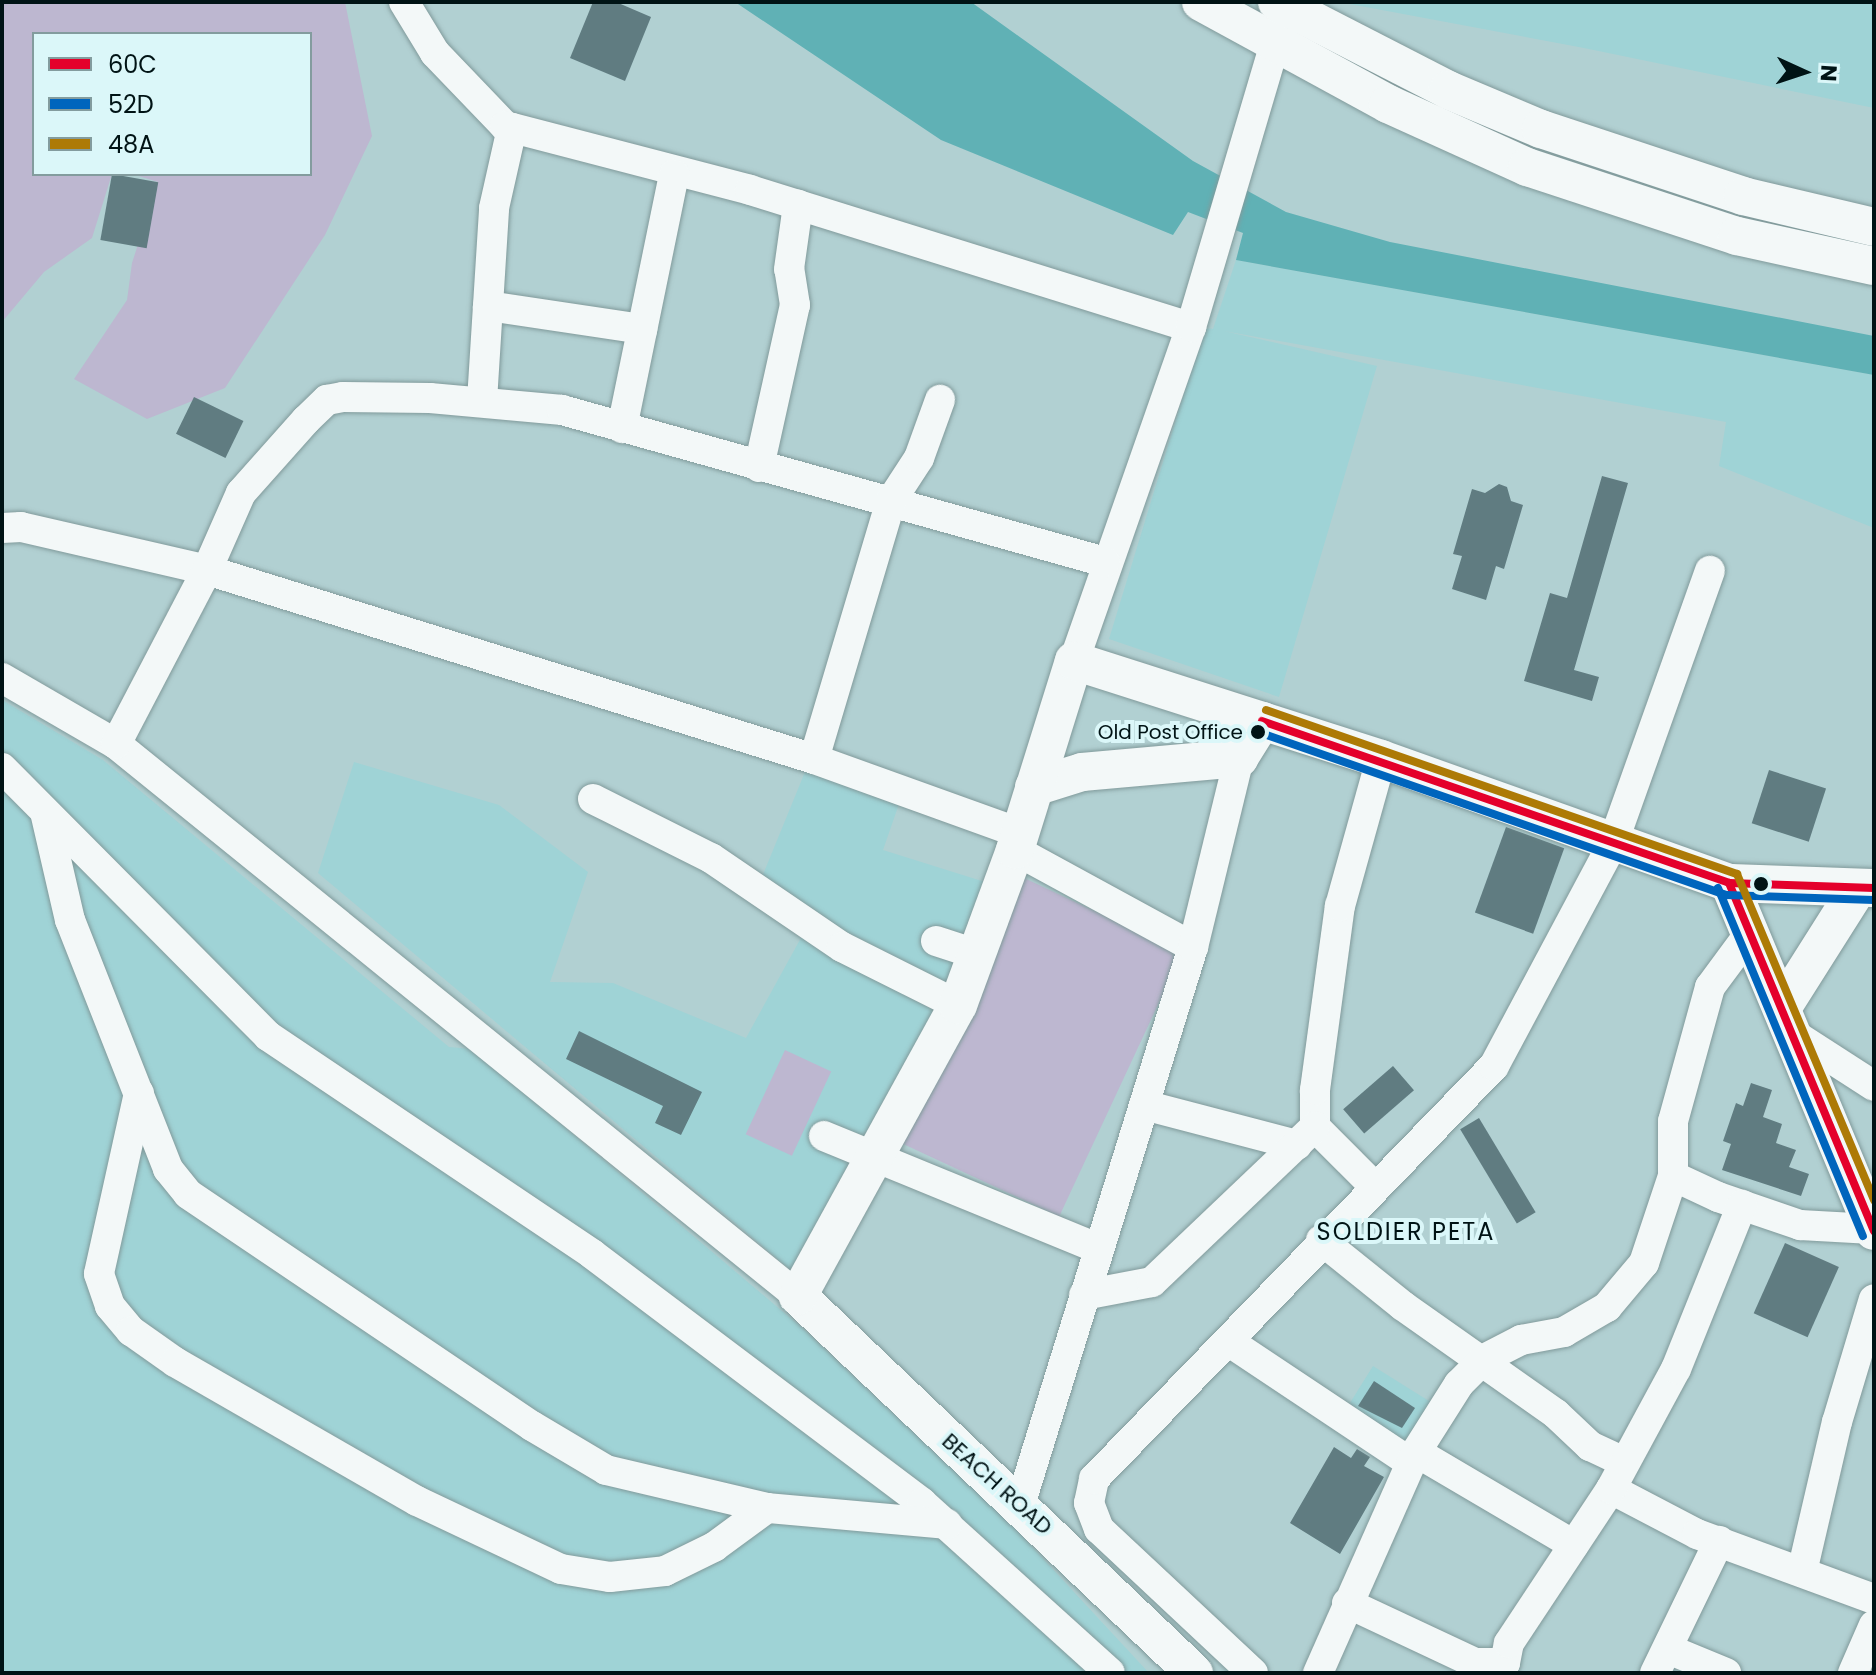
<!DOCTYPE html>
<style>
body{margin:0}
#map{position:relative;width:1876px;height:1675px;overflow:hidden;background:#b1d0d2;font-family:Poppins,sans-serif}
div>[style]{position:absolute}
.built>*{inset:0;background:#9fd3d6;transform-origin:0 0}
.green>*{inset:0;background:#bdb7d0;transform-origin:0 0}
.water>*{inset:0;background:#60b1b5}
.building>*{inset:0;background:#607c81;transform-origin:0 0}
.roads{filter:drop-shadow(0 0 2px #819a9b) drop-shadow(0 0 2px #819a9b)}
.minor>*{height:30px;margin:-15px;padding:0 15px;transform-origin:15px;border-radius:15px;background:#f3f8f8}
.major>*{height:38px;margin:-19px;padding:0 19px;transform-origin:19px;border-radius:19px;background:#f3f8f8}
.bus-1>*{height:8px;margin:-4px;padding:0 4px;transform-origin:4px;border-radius:4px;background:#e4002b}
.bus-2>*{height:8px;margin:-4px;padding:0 4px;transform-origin:4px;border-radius:4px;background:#0065bd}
.bus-3>*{height:8px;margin:-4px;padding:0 4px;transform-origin:4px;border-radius:4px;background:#ad7a06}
.dots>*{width:22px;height:22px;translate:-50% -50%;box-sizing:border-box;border:4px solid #dbf7f9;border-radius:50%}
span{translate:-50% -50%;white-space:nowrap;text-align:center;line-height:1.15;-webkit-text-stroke:8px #dbf7f9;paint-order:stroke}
.bus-label{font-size:20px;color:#001315}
.right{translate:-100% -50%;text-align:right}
.street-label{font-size:22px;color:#001315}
.neighbourhood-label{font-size:24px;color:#001315;letter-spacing:2px}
.frame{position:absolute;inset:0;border:4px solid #001315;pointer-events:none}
.legend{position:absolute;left:32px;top:32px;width:280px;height:144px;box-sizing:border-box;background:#dbf7f9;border:2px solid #839c9e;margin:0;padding:10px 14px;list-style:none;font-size:24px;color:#001315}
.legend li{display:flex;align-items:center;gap:16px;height:40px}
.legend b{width:40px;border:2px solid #839c9e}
.north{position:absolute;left:1764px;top:32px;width:80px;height:80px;-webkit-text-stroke:6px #dbf7f9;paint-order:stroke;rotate:93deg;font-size:22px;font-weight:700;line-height:32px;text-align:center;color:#001315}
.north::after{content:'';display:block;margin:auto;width:28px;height:36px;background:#001315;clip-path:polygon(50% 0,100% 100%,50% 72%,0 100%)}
</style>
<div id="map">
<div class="built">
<div style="clip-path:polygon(1339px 2px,1874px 2px,1874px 108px,1584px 48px)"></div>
<div style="clip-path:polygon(1236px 260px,1874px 375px,1874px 528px,1719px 466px,1726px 422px,1224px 331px,1377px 366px,1279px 697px,1109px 639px,1204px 328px,1213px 329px)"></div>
<div style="clip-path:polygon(2px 700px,103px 760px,449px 1047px,472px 1049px,801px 1327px,1011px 1524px,1149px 1673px,2px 1673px)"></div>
<div style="clip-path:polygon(354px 762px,499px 805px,588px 872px,550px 982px,613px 983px,746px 1038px,802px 936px,941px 1004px,840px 1201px,791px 1270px,318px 873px)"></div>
<div style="clip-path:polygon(807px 767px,900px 801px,883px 850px,985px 882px,945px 991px,849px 943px,762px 877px)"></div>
<div style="left:1373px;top:1366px;width:74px;height:55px;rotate:32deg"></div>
</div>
<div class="green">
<div style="clip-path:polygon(2px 2px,345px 2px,372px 136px,325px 235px,225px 388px,147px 419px,74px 379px,127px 300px,132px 263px,158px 182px,132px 174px,310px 174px,310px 34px,34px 34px,34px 174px,112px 174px,92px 238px,44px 272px,2px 322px)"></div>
<div style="left:1024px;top:878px;width:175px;height:292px;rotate:25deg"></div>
<div style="left:785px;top:1050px;width:51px;height:93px;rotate:25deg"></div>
</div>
<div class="water">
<div style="clip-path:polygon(735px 2px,971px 2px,1193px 161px,1286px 212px,1390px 242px,1874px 336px,1874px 375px,1236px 260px,1243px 233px,1188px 212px,1173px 235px,941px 140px)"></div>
</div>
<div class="building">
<div style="clip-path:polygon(593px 2px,616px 2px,651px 17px,625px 81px,570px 58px)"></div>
<div style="left:112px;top:174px;width:47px;height:67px;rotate:10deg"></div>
<div style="left:194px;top:397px;width:55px;height:41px;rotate:26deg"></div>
<div style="clip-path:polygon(1602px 476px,1628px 483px,1574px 670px,1599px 677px,1592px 701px,1524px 681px,1550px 593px,1567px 598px)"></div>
<div style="clip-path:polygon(1499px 484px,1507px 487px,1511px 501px,1523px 505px,1504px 569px,1496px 566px,1486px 600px,1452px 589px,1462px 556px,1453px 554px,1472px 489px,1485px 493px)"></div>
<div style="left:1769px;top:770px;width:60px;height:56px;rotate:18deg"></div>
<div style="left:1506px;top:827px;width:62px;height:91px;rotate:20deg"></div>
<div style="clip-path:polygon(579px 1031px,702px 1092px,681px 1135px,655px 1123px,663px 1106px,566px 1059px)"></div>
<div style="left:1393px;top:1066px;width:32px;height:66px;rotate:49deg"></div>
<div style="clip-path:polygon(1751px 1083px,1772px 1090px,1763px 1117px,1782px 1124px,1776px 1143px,1796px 1150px,1789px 1167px,1809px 1174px,1801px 1196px,1722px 1170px,1731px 1144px,1723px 1141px,1736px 1103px,1743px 1106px)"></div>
<div style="left:1479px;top:1118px;width:110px;height:22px;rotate:59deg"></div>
<div style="left:1785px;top:1243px;width:59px;height:77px;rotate:24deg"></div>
<div style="clip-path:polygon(1374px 1381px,1415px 1408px,1402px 1428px,1358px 1406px)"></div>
<div style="clip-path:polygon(1334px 1447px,1351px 1458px,1357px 1449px,1370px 1457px,1364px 1466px,1384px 1477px,1340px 1554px,1290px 1523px)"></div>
</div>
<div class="roads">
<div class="minor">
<div style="left:404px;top:2px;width:60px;rotate:58.7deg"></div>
<div style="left:435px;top:53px;width:101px;rotate:46.2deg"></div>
<div style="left:505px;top:126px;width:253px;rotate:14.6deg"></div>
<div style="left:750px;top:190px;width:462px;rotate:17.3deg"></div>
<div style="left:488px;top:306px;width:156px;rotate:8.5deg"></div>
<div style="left:482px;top:401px;width:193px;rotate:-86.4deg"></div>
<div style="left:494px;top:208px;width:82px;rotate:-77.3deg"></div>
<div style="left:622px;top:428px;width:259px;rotate:-78.4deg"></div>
<div style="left:759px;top:467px;width:166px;rotate:-77.5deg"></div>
<div style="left:795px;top:305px;width:36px;rotate:-99deg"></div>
<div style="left:789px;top:269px;width:65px;rotate:-82deg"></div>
<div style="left:2px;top:528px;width:19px;rotate:-3deg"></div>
<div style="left:21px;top:527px;width:191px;rotate:13deg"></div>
<div style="left:207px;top:570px;width:636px;rotate:17.29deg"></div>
<div style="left:814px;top:759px;width:218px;rotate:19.8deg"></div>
<div style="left:1074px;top:661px;width:354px;rotate:-70.7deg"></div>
<div style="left:1191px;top:327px;width:296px;rotate:-73.5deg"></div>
<div style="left:2px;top:678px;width:132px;rotate:30.1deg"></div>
<div style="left:116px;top:744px;width:877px;rotate:38.99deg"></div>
<div style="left:116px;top:744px;width:196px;rotate:-62.4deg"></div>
<div style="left:207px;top:570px;width:84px;rotate:-66.2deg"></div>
<div style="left:241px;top:493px;width:98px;rotate:-48.3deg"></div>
<div style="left:306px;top:420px;width:29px;rotate:-44deg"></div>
<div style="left:327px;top:400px;width:16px;rotate:-11deg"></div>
<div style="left:343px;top:397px;width:87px;rotate:0.7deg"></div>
<div style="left:430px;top:398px;width:133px;rotate:5.2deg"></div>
<div style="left:562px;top:410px;width:564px;rotate:15.64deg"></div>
<div style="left:814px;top:759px;width:269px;rotate:-73.4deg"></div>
<div style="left:891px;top:501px;width:51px;rotate:-56.9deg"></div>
<div style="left:919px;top:458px;width:62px;rotate:-70.1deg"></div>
<div style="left:2px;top:768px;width:378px;rotate:45.2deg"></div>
<div style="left:268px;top:1036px;width:391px;rotate:33.9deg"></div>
<div style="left:592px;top:1254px;width:413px;rotate:37deg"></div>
<div style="left:922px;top:1503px;width:253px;rotate:42.1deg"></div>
<div style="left:593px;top:799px;width:132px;rotate:26.6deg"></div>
<div style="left:711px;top:858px;width:158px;rotate:34.2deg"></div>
<div style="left:842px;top:947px;width:130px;rotate:26.6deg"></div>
<div style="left:45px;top:812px;width:111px;rotate:77deg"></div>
<div style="left:70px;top:920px;width:268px;rotate:68.5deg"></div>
<div style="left:168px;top:1169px;width:32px;rotate:51deg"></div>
<div style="left:188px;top:1194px;width:415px;rotate:34deg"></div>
<div style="left:532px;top:1426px;width:86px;rotate:30.7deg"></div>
<div style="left:606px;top:1470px;width:165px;rotate:13.3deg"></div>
<div style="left:767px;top:1508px;width:181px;rotate:5.1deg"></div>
<div style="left:1015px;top:850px;width:203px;rotate:28.6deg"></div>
<div style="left:1747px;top:937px;width:62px;rotate:126.5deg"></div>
<div style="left:1710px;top:987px;width:139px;rotate:105.4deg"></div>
<div style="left:1673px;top:1121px;width:55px;rotate:90deg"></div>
<div style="left:1673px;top:1176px;width:50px;rotate:25deg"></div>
<div style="left:1718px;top:1197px;width:87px;rotate:18.9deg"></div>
<div style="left:1800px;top:1225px;width:72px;rotate:3.2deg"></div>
<div style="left:936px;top:941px;width:42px;rotate:18deg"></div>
<div style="left:1795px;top:1035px;width:94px;rotate:32.8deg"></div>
<div style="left:139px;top:1093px;width:185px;rotate:102.5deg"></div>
<div style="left:99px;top:1274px;width:34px;rotate:71deg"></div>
<div style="left:110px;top:1306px;width:33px;rotate:50deg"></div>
<div style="left:131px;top:1331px;width:54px;rotate:35.2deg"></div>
<div style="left:175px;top:1362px;width:279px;rotate:29.9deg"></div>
<div style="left:417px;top:1501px;width:159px;rotate:25.3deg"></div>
<div style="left:561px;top:1569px;width:50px;rotate:9.3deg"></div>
<div style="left:610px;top:1577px;width:55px;rotate:-6.2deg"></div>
<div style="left:665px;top:1571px;width:55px;rotate:-26.1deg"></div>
<div style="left:714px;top:1547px;width:66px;rotate:-36.3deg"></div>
<div style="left:1144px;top:1105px;width:158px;rotate:14.7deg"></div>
<div style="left:824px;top:1136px;width:297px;rotate:22.3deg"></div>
<div style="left:1375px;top:1187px;width:85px;rotate:-135deg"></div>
<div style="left:1315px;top:1127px;width:37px;rotate:-90deg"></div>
<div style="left:1315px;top:1090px;width:186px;rotate:-82.3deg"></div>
<div style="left:1340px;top:906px;width:153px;rotate:-74.4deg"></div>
<div style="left:1321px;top:1240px;width:105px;rotate:38.8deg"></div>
<div style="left:1403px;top:1306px;width:187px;rotate:35.2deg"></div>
<div style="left:1556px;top:1414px;width:47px;rotate:43.3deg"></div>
<div style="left:1590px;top:1446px;width:38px;rotate:25deg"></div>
<div style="left:1084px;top:1295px;width:69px;rotate:-10.8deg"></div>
<div style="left:1152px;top:1282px;width:225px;rotate:-43.6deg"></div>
<div style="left:1228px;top:1341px;width:220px;rotate:33.7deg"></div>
<div style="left:1416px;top:1452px;width:183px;rotate:30.5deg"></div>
<div style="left:1611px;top:1489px;width:97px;rotate:27.6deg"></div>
<div style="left:1697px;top:1534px;width:189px;rotate:20.2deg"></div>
<div style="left:1020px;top:1505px;width:584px;rotate:-72.77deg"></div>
<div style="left:1193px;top:947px;width:195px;rotate:-76.3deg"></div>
<div style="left:1802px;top:1572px;width:154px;rotate:-76.9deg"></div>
<div style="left:1837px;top:1422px;width:128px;rotate:-73.3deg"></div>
<div style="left:1347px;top:1603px;width:141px;rotate:25.1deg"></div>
<div style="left:1475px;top:1663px;width:30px"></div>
<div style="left:1668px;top:1649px;width:63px;rotate:22.5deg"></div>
<div style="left:1505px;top:1663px;width:20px;rotate:-79deg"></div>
<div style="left:1509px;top:1643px;width:185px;rotate:-56.5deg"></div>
<div style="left:1611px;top:1489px;width:136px;rotate:-61.6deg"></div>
<div style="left:1676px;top:1369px;width:177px;rotate:-68.1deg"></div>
<div style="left:1253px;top:1673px;width:211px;rotate:-136.9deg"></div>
<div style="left:1099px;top:1529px;width:28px;rotate:-111deg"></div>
<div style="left:1089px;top:1503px;width:25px;rotate:-78deg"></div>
<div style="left:1094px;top:1479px;width:575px;rotate:-45.92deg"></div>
<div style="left:1494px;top:1066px;width:253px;rotate:-61.9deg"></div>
<div style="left:1613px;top:843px;width:289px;rotate:-70.4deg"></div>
<div style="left:1318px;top:1673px;width:242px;rotate:-66.1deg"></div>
<div style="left:1416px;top:1452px;width:80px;rotate:-57.7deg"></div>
<div style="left:1459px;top:1384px;width:35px;rotate:-45deg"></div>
<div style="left:1484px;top:1359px;width:42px;rotate:-27.2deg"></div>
<div style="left:1521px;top:1340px;width:44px;rotate:-10.5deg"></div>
<div style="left:1564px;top:1332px;width:50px;rotate:-30.2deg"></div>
<div style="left:1607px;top:1307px;width:57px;rotate:-49.9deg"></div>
<div style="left:1644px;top:1263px;width:92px;rotate:-71.6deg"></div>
<div style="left:1655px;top:1673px;width:147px;rotate:-64.1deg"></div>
<div style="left:1853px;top:1673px;width:52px;rotate:-66.4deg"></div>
</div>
<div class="major">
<div style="left:1201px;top:2px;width:213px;rotate:28.6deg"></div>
<div style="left:1388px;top:104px;width:153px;rotate:24.4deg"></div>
<div style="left:1527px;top:167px;width:221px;rotate:18.2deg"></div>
<div style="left:1737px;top:236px;width:140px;rotate:12.4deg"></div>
<div style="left:1277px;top:2px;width:192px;rotate:27.2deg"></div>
<div style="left:1448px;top:90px;width:101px;rotate:22.8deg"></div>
<div style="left:1541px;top:129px;width:213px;rotate:18.3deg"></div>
<div style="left:1743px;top:196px;width:135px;rotate:13.3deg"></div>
<div style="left:1034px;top:787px;width:50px;rotate:-17.4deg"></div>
<div style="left:1082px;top:772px;width:158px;rotate:-5.1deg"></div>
<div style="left:1239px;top:758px;width:44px;rotate:-58.1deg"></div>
<div style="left:1729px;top:883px;width:377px;rotate:67.4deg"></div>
<div style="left:1782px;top:1008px;width:142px;rotate:-57.7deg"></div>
<div style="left:1194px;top:1673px;width:547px;rotate:-136.41deg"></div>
<div style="left:798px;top:1296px;width:332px;rotate:-61.2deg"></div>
<div style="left:958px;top:1005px;width:165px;rotate:-69.8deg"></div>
<div style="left:1015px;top:850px;width:198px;rotate:-72.7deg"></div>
<div style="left:1074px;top:661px;width:322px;rotate:17.7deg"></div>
<div style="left:1381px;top:759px;width:369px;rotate:19.6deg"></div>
<div style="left:1729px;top:883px;width:145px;rotate:2deg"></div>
</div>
</div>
<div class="bus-1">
<div style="left:1262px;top:721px;width:494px;rotate:19.1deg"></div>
<div style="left:1729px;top:883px;width:145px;rotate:2deg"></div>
<div style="left:1729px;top:883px;width:377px;rotate:67.4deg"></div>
</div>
<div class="bus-2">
<div style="left:1258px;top:732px;width:496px;rotate:19.2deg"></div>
<div style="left:1726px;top:895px;width:148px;rotate:1.9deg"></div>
<div style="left:1718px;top:888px;width:377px;rotate:67.4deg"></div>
</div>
<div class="bus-3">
<div style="left:1266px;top:710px;width:499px;rotate:19.2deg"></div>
<div style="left:1737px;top:874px;width:354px;rotate:67.2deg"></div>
</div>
<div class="dots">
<div style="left:1258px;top:732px;background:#001315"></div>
<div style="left:1761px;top:884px;background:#001315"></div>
</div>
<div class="bus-label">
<span class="right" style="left:1243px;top:732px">Old Post Office</span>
</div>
<div class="street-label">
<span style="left:997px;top:1484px;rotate:42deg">BEACH ROAD</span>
</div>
<div class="neighbourhood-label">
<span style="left:1406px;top:1232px">SOLDIER PETA</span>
</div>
<div class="frame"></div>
<ul class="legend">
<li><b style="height:10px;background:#e4002b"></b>60C</li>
<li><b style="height:10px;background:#0065bd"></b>52D</li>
<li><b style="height:10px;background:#ad7a06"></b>48A</li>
</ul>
<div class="north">N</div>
</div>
